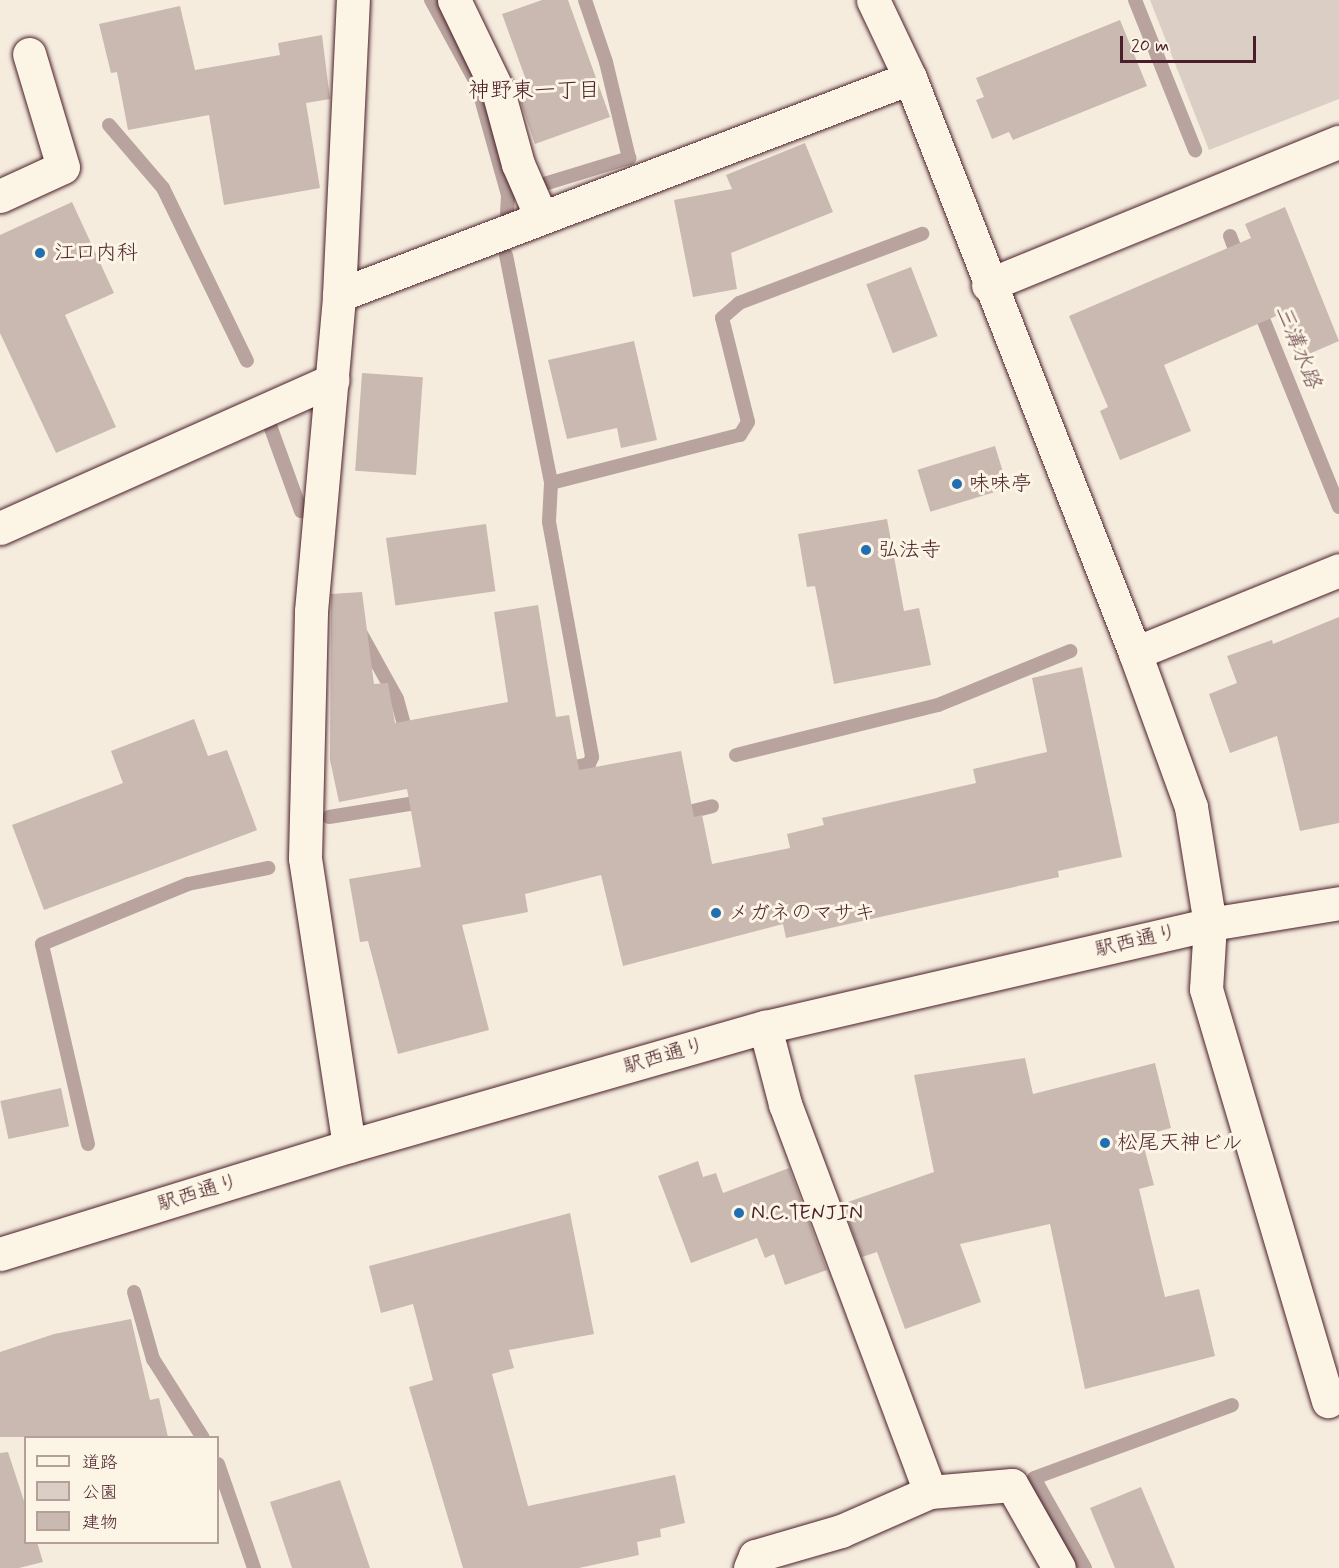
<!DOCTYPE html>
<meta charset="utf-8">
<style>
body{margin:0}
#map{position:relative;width:1339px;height:1568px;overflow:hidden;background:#f5ecde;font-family:Mynerve,"Klee One",sans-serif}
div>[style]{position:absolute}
.green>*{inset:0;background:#dbcec4}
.stream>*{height:14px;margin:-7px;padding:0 7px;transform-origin:7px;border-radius:7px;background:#b8a39e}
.building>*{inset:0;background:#cab9b1;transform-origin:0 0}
.roads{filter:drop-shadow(0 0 2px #4a1f2b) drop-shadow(0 0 2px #4a1f2b)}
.street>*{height:33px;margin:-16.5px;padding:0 16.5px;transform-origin:16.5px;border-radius:16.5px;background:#fcf5e5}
.secondary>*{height:33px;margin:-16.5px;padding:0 16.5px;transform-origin:16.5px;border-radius:16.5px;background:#fcf5e5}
.dots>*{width:16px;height:16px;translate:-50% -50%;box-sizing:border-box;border:3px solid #fcf5e5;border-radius:50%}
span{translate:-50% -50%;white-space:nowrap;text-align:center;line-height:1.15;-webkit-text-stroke:6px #fcf5e5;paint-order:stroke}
.poi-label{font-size:21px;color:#4a1f2b}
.left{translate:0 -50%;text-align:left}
.street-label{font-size:21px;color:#4a1f2b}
.neighbourhood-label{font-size:22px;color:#4a1f2b}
.water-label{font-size:22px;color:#704d53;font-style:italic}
.legend{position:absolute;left:24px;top:1436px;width:195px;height:108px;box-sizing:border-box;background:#fcf5e5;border:2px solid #b59f9b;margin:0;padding:8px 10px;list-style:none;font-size:18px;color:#4a1f2b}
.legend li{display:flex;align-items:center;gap:12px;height:30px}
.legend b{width:30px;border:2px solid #b59f9b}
.scale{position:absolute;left:1120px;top:36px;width:136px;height:27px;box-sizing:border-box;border:3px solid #4a1f2b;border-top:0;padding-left:8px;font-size:18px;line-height:21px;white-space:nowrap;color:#4a1f2b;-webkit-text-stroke:4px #fcf5e5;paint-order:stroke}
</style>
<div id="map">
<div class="green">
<div style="clip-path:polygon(1150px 0,1339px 0,1339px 99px,1209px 150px)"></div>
</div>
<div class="stream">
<div style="left:431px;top:0;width:96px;rotate:61.3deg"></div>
<div style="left:477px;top:84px;width:115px;rotate:74.4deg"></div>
<div style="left:508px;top:195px;width:18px;rotate:93deg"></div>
<div style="left:1135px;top:0;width:162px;rotate:68.2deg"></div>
<div style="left:109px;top:125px;width:83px;rotate:49.4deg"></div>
<div style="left:163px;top:188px;width:192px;rotate:64.1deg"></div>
<div style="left:508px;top:195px;width:127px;rotate:-17deg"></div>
<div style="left:629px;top:158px;width:99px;rotate:-103.5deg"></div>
<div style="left:606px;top:62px;width:65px;rotate:-108.7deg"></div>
<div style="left:1230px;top:236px;width:28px;rotate:69deg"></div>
<div style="left:506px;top:255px;width:232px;rotate:78.8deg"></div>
<div style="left:551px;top:483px;width:39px;rotate:93deg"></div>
<div style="left:549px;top:522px;width:239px;rotate:79.6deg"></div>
<div style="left:592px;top:757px;width:8px;rotate:113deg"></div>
<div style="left:589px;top:764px;width:30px;rotate:168deg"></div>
<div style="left:1257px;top:304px;width:219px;rotate:68deg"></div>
<div style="left:268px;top:420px;width:97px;rotate:70.1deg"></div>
<div style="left:551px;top:483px;width:195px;rotate:-14.3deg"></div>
<div style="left:740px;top:435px;width:15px;rotate:-58deg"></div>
<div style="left:748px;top:422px;width:107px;rotate:-104deg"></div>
<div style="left:722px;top:318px;width:23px;rotate:-41deg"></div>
<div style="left:739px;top:303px;width:196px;rotate:-20.7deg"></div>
<div style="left:361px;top:634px;width:74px;rotate:61deg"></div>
<div style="left:397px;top:699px;width:41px;rotate:74.6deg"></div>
<div style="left:736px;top:755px;width:208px;rotate:-13.9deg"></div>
<div style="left:938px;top:705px;width:143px;rotate:-22.2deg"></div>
<div style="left:677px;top:815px;width:36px;rotate:-14deg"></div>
<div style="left:329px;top:817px;width:100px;rotate:-9.2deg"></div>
<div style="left:88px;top:1144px;width:205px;rotate:-103deg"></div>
<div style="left:42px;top:944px;width:158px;rotate:-22.3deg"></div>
<div style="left:188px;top:884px;width:82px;rotate:-11.3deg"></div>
<div style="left:134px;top:1292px;width:70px;rotate:74.2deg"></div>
<div style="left:153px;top:1359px;width:93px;rotate:57.7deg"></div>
<div style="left:218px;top:1464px;width:110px;rotate:70.9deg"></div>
<div style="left:1085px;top:1568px;width:103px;rotate:-119.5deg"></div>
<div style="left:1034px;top:1478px;width:211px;rotate:-20.2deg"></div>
</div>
<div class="building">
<div style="clip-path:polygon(542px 0,568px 0,610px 117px,535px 144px,518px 95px,530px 91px,502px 14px)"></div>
<div style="clip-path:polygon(180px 6px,195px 70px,280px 55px,278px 43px,322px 35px,330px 99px,306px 103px,320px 188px,224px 205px,209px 115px,128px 130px,117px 72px,111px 73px,99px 24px)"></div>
<div style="clip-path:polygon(1120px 20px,1147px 86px,1013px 140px,1009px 132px,992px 139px,976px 100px,984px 97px,976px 78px)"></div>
<div style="clip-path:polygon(805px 143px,833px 212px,731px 253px,737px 289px,693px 297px,674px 200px,732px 189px,726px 175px)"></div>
<div style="clip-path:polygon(72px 202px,114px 293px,65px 315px,116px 427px,56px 453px,0 333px,0 235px)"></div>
<div style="clip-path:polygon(1285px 207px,1339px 341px,1302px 357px,1283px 313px,1164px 365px,1191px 431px,1120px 460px,1100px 411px,1108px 407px,1069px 316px,1251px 238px,1245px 224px)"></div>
<div style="left:911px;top:267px;width:74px;height:48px;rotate:69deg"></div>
<div style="clip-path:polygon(634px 341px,657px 440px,621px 448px,617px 428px,567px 439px,548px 360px)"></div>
<div style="left:362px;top:373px;width:61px;height:98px;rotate:4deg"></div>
<div style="left:995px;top:446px;width:44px;height:81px;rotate:73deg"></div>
<div style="clip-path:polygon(887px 519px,904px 611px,919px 608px,931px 665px,834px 684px,815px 586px,807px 587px,798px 534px)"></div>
<div style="left:486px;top:524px;width:68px;height:101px;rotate:82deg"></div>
<div style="clip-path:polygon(362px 592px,374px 684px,388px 683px,395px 723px,508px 702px,494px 612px,538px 605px,556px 717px,569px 715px,579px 770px,681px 751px,694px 817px,702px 815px,712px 864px,790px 848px,787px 834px,824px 825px,822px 818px,976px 783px,973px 769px,1047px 752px,1032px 678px,1082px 667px,1122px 857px,1058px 871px,1059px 877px,786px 938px,783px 924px,623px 966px,601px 875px,525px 894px,528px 912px,462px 925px,489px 1030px,398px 1054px,368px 941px,360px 942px,349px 879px,421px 867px,407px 789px,339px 802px,330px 760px,331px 594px)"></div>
<div style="clip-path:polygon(1339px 617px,1339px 823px,1300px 831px,1277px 736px,1230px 753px,1209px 694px,1237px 683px,1227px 656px,1272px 640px,1273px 644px)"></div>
<div style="clip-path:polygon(194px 719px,208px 756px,227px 750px,257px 830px,44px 910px,12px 825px,123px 783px,111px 751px)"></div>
<div style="clip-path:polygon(1025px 1058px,1033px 1094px,1155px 1063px,1171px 1128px,1141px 1136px,1154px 1185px,1139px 1189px,1165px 1297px,1199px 1289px,1215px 1356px,1085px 1389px,1050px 1224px,960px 1244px,981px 1302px,905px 1329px,877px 1252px,862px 1257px,842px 1204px,934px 1172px,914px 1075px)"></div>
<div style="left:61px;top:1088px;width:39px;height:62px;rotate:78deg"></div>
<div style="clip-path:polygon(698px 1161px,703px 1177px,716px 1173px,723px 1193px,789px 1168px,827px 1270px,785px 1285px,774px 1254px,765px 1258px,757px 1238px,691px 1263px,658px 1176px)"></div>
<div style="clip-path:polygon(570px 1213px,594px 1334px,509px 1350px,514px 1368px,492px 1374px,528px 1506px,675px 1475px,685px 1523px,660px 1529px,661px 1537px,637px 1542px,639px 1555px,579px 1568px,463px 1568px,409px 1387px,433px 1380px,413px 1304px,381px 1313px,369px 1266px)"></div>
<div style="clip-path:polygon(131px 1319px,150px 1400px,159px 1398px,168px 1437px,0 1437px,0 1352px,54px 1334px)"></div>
<div style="clip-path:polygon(8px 1452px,26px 1507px,26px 1542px,37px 1542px,43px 1562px,19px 1568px,0 1568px,0 1453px)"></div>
<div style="clip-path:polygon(340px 1480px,370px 1568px,292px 1568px,270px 1502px)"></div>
<div style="clip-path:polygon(1141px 1487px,1175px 1568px,1115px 1568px,1090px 1508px)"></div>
</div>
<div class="roads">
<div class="street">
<div style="left:454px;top:0;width:101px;rotate:64.2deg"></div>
<div style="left:498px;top:91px;width:76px;rotate:74.7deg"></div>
<div style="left:518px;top:164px;width:58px;rotate:66.5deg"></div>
<div style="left:0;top:196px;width:69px;rotate:-24.7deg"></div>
<div style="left:63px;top:167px;width:118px;rotate:-106.7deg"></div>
<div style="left:339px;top:295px;width:611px;rotate:-20.81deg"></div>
<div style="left:0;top:528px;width:364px;rotate:-24deg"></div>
<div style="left:1210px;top:924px;width:65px;rotate:93.5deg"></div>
<div style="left:1206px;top:989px;width:430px;rotate:73.5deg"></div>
<div style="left:765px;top:1027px;width:80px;rotate:75.4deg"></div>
<div style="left:785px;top:1104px;width:414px;rotate:69.5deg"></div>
<div style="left:930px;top:1492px;width:82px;rotate:-4.9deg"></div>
<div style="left:1012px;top:1485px;width:95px;rotate:60.5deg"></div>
<div style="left:349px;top:1146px;width:291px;rotate:-98.7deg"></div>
<div style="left:305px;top:858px;width:247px;rotate:-88.6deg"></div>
<div style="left:311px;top:611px;width:317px;rotate:-84.9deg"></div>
<div style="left:339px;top:295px;width:295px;rotate:-87.3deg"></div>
<div style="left:750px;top:1568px;width:13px;rotate:-67deg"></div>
<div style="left:755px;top:1556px;width:90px;rotate:-16.2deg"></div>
<div style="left:841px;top:1531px;width:97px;rotate:-23.7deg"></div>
</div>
<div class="secondary">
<div style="left:873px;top:0;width:86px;rotate:64.6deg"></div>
<div style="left:910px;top:78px;width:617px;rotate:68.63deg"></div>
<div style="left:1135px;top:653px;width:164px;rotate:70deg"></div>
<div style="left:1191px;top:807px;width:119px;rotate:80.8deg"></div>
<div style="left:988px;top:285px;width:379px;rotate:-22.2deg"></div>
<div style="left:1135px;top:653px;width:220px;rotate:-22.1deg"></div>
<div style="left:0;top:1254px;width:365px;rotate:-17.2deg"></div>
<div style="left:349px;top:1146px;width:433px;rotate:-16deg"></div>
<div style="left:765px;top:1027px;width:457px;rotate:-13deg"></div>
<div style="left:1210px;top:924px;width:131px;rotate:-9.2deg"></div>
</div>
</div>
<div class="dots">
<div style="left:40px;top:253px;background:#1f6fb2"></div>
<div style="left:957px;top:484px;background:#1f6fb2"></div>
<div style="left:866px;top:550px;background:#1f6fb2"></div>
<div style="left:716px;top:913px;background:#1f6fb2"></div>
<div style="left:1105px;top:1143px;background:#1f6fb2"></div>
<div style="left:739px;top:1213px;background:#1f6fb2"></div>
</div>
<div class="poi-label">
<span class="left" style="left:54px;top:253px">江口内科</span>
<span class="left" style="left:969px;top:484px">味味亭</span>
<span class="left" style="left:878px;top:550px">弘法寺</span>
<span class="left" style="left:728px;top:913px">メガネのマサキ</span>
<span class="left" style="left:1117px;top:1143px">松尾天神ビル</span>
<span class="left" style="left:751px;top:1213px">N.C.TENJIN</span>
</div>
<div class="street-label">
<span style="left:1136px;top:941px;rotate:-13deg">駅西通り</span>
<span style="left:664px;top:1056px;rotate:-16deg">駅西通り</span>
<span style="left:198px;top:1193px;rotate:-17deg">駅西通り</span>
</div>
<div class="neighbourhood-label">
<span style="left:534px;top:92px">神野東一丁目</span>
</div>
<div class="water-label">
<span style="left:1297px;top:347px;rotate:68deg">三溝水路</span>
</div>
<ul class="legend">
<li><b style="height:8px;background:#fcf5e5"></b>道路</li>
<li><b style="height:16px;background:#dbcec4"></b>公園</li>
<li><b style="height:16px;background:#cab9b1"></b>建物</li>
</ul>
<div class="scale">20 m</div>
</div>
